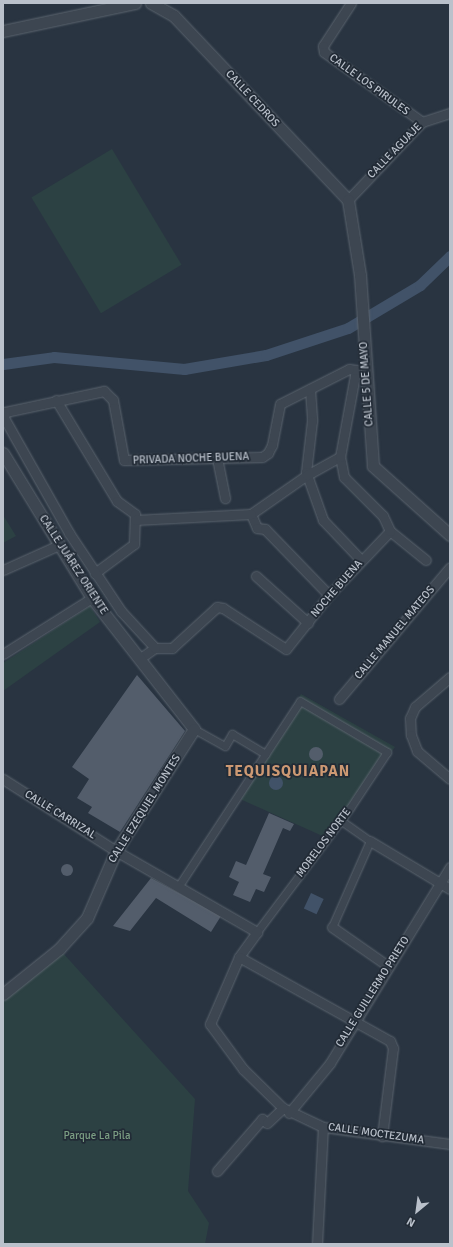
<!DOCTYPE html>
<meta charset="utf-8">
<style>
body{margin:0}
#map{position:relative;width:453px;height:1247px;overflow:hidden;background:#293441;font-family:Signika,sans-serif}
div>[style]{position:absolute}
.green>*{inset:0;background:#2c4143;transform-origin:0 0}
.water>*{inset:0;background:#415268;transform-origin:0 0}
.round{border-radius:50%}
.canal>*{height:11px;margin:-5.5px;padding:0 5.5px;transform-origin:5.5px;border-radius:5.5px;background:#415268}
.building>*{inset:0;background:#535d6b}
.roads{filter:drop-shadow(0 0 1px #5b646e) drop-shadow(0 0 1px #5b646e)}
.pedestrian>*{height:7px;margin:-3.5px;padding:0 3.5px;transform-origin:3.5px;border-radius:3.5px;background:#3d4651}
.minor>*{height:9px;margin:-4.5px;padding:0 4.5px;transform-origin:4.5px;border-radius:4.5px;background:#3d4651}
.tertiary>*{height:11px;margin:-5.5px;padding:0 5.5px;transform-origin:5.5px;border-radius:5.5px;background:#3d4651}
span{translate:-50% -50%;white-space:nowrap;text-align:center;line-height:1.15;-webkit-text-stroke:3.5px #222b36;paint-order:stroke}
.street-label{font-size:11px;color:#bac1cb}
.park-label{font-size:11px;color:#7b9e83}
.district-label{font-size:15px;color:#cd9973;font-weight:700;letter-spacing:1px}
.frame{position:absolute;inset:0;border:4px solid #bac1cb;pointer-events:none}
.north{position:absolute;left:397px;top:1191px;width:40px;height:40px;-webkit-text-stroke:3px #222b36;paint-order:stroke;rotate:209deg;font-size:11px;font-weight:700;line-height:16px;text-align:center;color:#bac1cb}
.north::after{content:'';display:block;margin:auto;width:14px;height:18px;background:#bac1cb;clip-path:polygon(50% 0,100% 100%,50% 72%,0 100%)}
</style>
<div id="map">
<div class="green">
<div style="left:112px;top:149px;width:135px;height:94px;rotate:59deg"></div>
<div style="clip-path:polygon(3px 515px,16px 536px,3px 543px)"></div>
<div style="clip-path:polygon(90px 606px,100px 622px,3px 691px,3px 663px)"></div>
<div style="clip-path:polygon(301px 694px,395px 747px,327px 838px,240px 799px)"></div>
<div style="clip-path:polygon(62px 952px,195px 1099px,188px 1191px,209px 1223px,205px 1244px,3px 1244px,3px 997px)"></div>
</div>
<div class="water">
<div class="round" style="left:269px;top:776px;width:14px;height:14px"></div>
<div style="left:311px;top:893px;width:14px;height:17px;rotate:25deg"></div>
</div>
<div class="canal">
<div style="left:3px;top:364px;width:51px;rotate:-7.8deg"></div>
<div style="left:54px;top:357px;width:131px;rotate:5.3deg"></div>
<div style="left:184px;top:369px;width:83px;rotate:-9.7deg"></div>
<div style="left:266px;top:355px;width:86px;rotate:-18.2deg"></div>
<div style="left:348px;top:328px;width:84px;rotate:-30.8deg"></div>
<div style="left:420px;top:285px;width:42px;rotate:-44deg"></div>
</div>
<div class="building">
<div style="clip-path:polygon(137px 675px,185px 731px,120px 832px,88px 813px,92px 807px,77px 798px,89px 779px,72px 767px)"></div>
<div class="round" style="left:309px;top:747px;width:14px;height:14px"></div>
<div style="clip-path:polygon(269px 813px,294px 824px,290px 831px,283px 828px,263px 874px,271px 877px,264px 892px,256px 889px,250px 902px,233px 895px,239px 882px,229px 877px,236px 861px,246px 865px)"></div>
<div class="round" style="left:61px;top:864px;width:12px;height:12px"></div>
<div style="clip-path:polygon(151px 878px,221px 916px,211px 932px,156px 898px,130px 931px,113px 926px)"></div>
</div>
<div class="roads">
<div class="pedestrian">
<div style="left:194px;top:729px;width:35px;rotate:29deg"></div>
<div style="left:225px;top:746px;width:14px;rotate:-60deg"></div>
<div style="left:232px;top:734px;width:39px;rotate:31deg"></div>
<div style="left:178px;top:887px;width:222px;rotate:-56.7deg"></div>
<div style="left:300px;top:701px;width:101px;rotate:30.4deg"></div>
<div style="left:387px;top:752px;width:67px;rotate:123.5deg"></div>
<div style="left:350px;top:808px;width:155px;rotate:126.9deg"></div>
<div style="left:332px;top:927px;width:94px;rotate:-66.2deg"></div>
<div style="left:370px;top:841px;width:35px;rotate:-145deg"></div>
</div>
<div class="minor">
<div style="left:351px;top:3px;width:51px;rotate:123.1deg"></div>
<div style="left:323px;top:46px;width:6px;rotate:81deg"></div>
<div style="left:324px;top:52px;width:120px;rotate:35.5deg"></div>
<div style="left:348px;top:200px;width:108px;rotate:-46.5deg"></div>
<div style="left:422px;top:122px;width:29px;rotate:-18deg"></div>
<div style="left:310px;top:389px;width:32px;rotate:86deg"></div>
<div style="left:312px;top:421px;width:51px;rotate:96.7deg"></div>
<div style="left:306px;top:472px;width:51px;rotate:70.5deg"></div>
<div style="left:323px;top:520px;width:55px;rotate:46.5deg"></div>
<div style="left:56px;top:400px;width:118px;rotate:58.9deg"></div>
<div style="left:117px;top:501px;width:22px;rotate:36deg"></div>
<div style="left:135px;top:514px;width:30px;rotate:92deg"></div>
<div style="left:134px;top:544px;width:49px;rotate:143.4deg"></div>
<div style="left:217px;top:458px;width:41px;rotate:78.7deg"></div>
<div style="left:251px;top:514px;width:15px;rotate:67deg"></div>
<div style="left:257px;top:528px;width:8px;rotate:7deg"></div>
<div style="left:265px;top:529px;width:92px;rotate:45.9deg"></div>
<div style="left:251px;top:514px;width:68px;rotate:-34.9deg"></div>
<div style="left:307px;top:475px;width:38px;rotate:-29deg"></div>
<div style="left:135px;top:520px;width:116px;rotate:-3deg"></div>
<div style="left:390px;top:531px;width:46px;rotate:38.9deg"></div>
<div style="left:3px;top:570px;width:61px;rotate:-24.1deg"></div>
<div style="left:256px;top:576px;width:70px;rotate:42.1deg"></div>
<div style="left:3px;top:654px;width:105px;rotate:-32.2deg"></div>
<div style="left:139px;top:659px;width:19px;rotate:-35deg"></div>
<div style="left:155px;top:648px;width:17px"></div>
<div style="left:172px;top:648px;width:61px;rotate:-42.3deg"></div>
<div style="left:217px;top:607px;width:6px;rotate:9deg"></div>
<div style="left:223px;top:608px;width:75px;rotate:33.1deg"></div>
<div style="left:286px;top:649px;width:69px;rotate:-51.5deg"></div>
<div style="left:329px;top:595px;width:88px;rotate:-46.4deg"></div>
<div style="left:390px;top:531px;width:17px;rotate:-115deg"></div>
<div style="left:383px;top:516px;width:55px;rotate:-135deg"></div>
<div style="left:344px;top:477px;width:20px;rotate:-101deg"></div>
<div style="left:340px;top:457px;width:88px;rotate:-79.6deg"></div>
<div style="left:356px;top:370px;width:7px;rotate:-172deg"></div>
<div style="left:349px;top:369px;width:77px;rotate:153.1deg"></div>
<div style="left:280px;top:404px;width:42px;rotate:101deg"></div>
<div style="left:272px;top:445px;width:9px;rotate:117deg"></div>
<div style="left:268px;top:453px;width:7px;rotate:146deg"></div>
<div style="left:262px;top:457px;width:138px;rotate:178.8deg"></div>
<div style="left:124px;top:460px;width:61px;rotate:-100.4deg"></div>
<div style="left:113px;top:400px;width:13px;rotate:-135deg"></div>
<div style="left:104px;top:391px;width:101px;rotate:168deg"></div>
<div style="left:5px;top:412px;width:6px;rotate:99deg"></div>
<div style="left:4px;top:418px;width:132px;rotate:60.5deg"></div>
<div style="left:69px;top:533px;width:94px;rotate:56.3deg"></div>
<div style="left:121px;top:611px;width:50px;rotate:47.4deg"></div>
<div style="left:450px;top:677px;width:46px;rotate:139.4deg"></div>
<div style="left:415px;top:707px;width:12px;rotate:114deg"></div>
<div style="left:410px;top:718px;width:17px;rotate:87deg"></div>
<div style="left:411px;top:735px;width:17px;rotate:69deg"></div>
<div style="left:417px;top:751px;width:43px;rotate:40.3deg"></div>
<div style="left:339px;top:699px;width:172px;rotate:-49.9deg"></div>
<div style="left:3px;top:779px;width:134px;rotate:32.5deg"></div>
<div style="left:116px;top:851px;width:163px;rotate:29.9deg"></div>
<div style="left:257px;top:932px;width:31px;rotate:126deg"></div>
<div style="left:239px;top:957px;width:73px;rotate:113.4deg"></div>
<div style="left:210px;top:1024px;width:56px;rotate:53.7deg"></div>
<div style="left:243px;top:1069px;width:56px;rotate:44.3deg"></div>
<div style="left:283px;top:1108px;width:44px;rotate:25.4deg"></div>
<div style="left:323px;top:1127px;width:128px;rotate:7.6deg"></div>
<div style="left:370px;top:841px;width:93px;rotate:31deg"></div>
<div style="left:332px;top:927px;width:68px;rotate:34.9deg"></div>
<div style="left:239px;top:957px;width:173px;rotate:29.1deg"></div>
<div style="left:390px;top:1041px;width:8px;rotate:67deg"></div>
<div style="left:393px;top:1048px;width:89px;rotate:97.1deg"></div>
<div style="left:289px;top:1113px;width:65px;rotate:-50.6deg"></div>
<div style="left:330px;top:1063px;width:230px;rotate:-58.5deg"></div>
<div style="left:217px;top:1171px;width:69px;rotate:-49.1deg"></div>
<div style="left:262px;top:1119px;width:6px;rotate:39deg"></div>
<div style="left:267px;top:1123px;width:22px;rotate:-43deg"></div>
<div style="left:317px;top:1244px;width:117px;rotate:-87.1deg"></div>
</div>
<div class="tertiary">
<div style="left:151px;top:3px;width:26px;rotate:29deg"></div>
<div style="left:174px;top:16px;width:253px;rotate:46.6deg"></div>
<div style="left:348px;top:200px;width:76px;rotate:80.9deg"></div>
<div style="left:360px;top:275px;width:191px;rotate:86.1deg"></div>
<div style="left:373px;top:466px;width:103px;rotate:41.9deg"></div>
<div style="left:3px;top:31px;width:135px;rotate:-12deg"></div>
<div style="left:3px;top:453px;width:170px;rotate:58.5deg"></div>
<div style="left:92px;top:598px;width:166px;rotate:52.1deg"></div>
<div style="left:194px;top:729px;width:145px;rotate:122.6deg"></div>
<div style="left:116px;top:851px;width:73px;rotate:113.4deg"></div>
<div style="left:87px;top:918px;width:42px;rotate:132.1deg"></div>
<div style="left:59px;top:949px;width:72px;rotate:141.2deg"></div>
</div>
</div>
<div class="street-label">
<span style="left:369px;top:85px;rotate:36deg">CALLE LOS PIRULES</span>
<span style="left:252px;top:99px;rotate:47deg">CALLE CEDROS</span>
<span style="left:395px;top:151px;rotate:-46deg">CALLE AGUAJE</span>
<span style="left:367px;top:384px;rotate:-94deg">CALLE 5 DE MAYO</span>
<span style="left:191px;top:459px;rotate:-2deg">PRIVADA NOCHE BUENA</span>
<span style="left:73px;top:565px;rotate:57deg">CALLE JUÁREZ ORIENTE</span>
<span style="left:337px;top:589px;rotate:-49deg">NOCHE BUENA</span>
<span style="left:395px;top:633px;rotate:-50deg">CALLE MANUEL MATEOS</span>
<span style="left:145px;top:809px;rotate:-58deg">CALLE EZEQUIEL MONTES</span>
<span style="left:60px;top:815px;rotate:32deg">CALLE CARRIZAL</span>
<span style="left:324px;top:843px;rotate:-53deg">MORELOS NORTE</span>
<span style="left:373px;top:992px;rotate:-58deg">CALLE GUILLERMO PRIETO</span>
<span style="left:376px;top:1134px;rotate:8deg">CALLE MOCTEZUMA</span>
</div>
<div class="park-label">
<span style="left:97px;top:1136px">Parque La Pila</span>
</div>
<div class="district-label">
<span style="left:288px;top:772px">TEQUISQUIAPAN</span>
</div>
<div class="frame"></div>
<div class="north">N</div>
</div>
